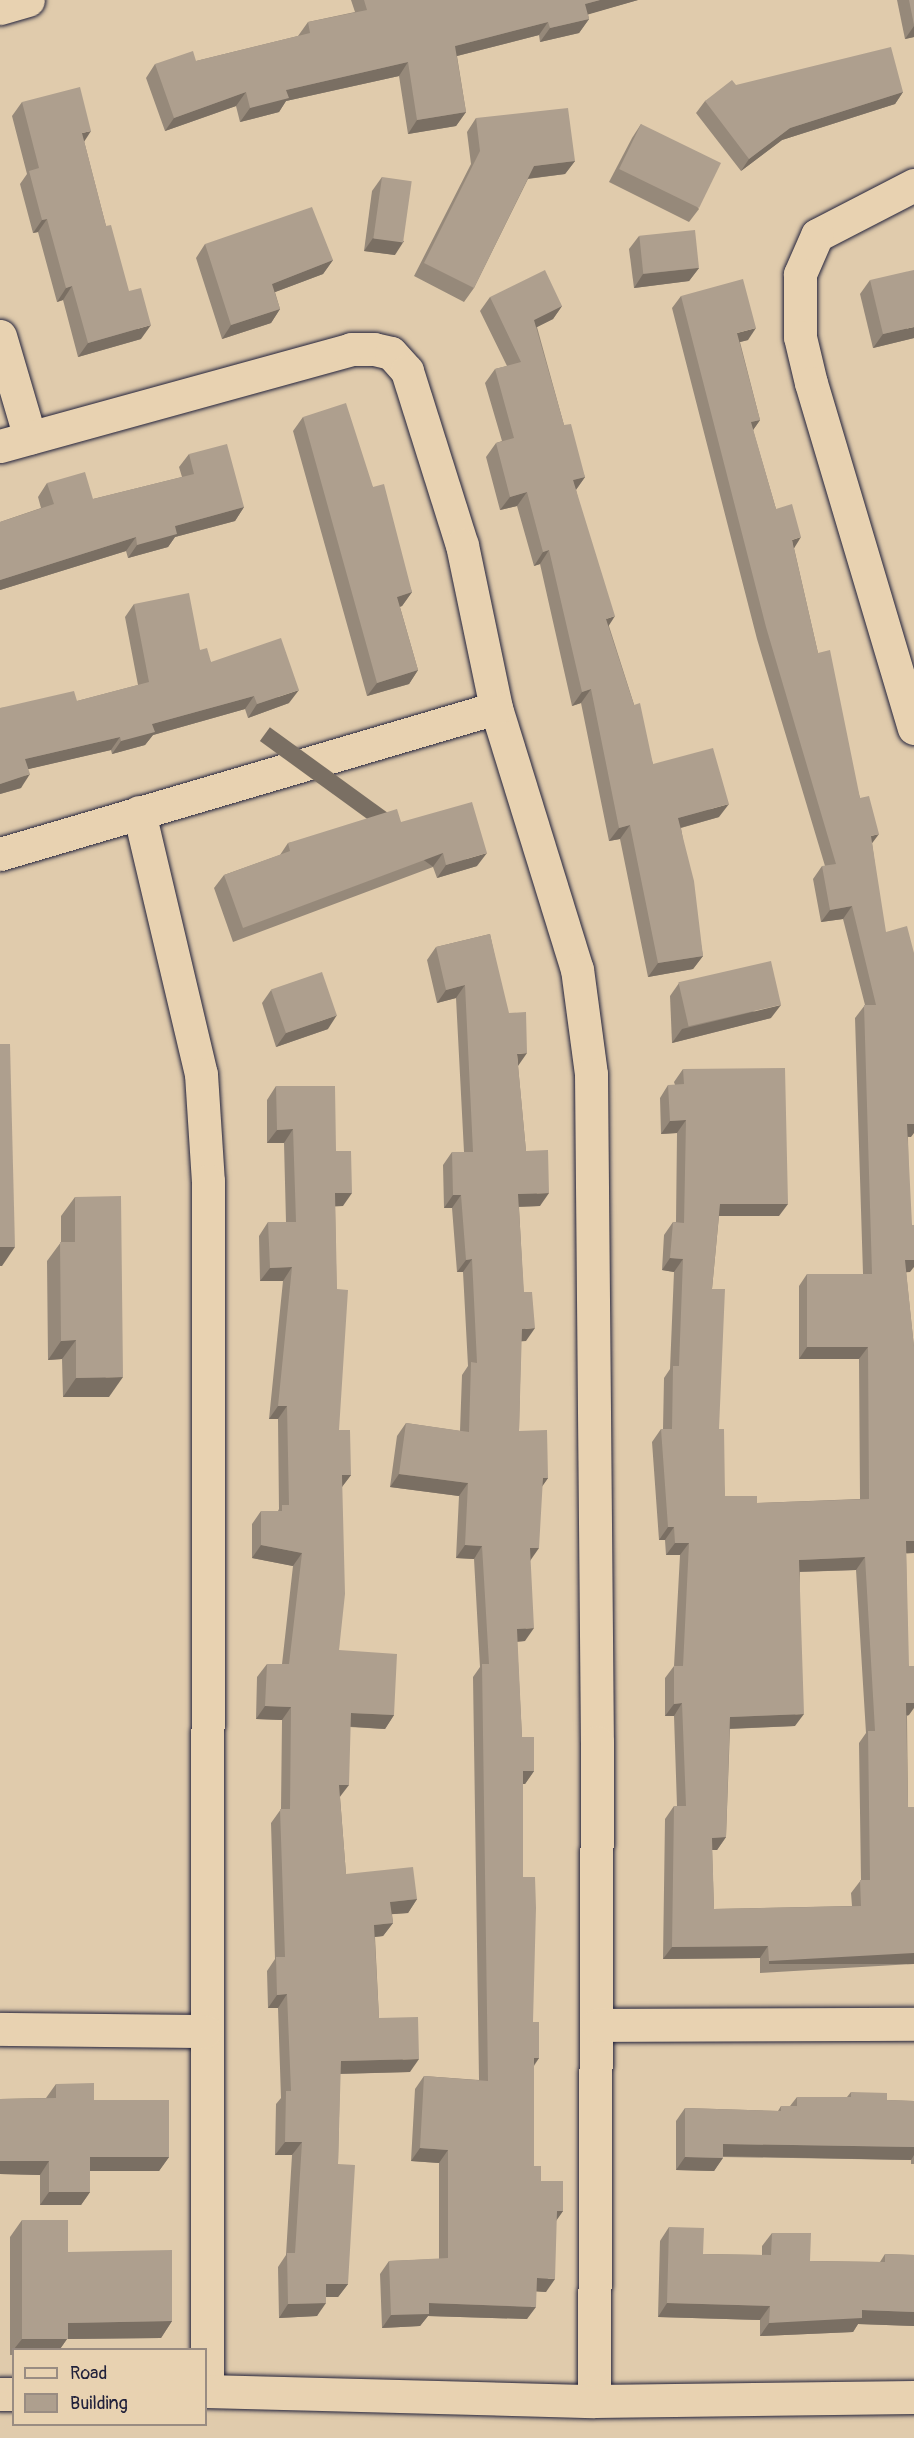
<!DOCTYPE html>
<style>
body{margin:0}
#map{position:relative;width:914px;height:2438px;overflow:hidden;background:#e0cbac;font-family:Pangolin,sans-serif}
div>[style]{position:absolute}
.roads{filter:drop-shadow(0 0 2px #22223b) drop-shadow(0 0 2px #22223b)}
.minor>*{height:33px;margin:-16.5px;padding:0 16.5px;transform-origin:16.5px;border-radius:16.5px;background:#e8d2b1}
.tertiary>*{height:33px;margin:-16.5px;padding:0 16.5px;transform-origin:16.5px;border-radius:16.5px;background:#e8d2b1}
.wall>*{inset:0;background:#96897a}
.shaded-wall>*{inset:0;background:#7a6f63;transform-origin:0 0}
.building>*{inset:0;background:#ae9f8e;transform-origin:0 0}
span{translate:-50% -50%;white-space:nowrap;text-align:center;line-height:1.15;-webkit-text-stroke:6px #e8d2b1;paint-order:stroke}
.legend{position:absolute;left:12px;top:2348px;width:195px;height:78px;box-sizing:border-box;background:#e8d2b1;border:2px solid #998c82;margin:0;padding:8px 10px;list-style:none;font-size:18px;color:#22223b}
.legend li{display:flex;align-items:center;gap:12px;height:30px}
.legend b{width:30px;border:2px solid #998c82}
</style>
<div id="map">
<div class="roads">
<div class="minor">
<div style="left:0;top:8px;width:29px;rotate:-16deg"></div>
<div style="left:914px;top:185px;width:109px;rotate:152.7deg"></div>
<div style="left:817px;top:235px;width:43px;rotate:113.6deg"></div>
<div style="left:800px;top:274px;width:63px;rotate:90deg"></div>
<div style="left:800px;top:337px;width:47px;rotate:76.6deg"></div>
<div style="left:811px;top:383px;width:360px;rotate:73.4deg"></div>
<div style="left:0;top:336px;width:106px;rotate:73.6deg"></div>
<div style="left:0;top:446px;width:364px;rotate:-15.4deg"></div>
<div style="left:351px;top:349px;width:23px"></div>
<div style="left:374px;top:349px;width:17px;rotate:13deg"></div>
<div style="left:391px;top:353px;width:24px;rotate:48deg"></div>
<div style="left:407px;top:371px;width:182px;rotate:72.5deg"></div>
<div style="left:462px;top:545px;width:167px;rotate:78.2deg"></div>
<div style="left:496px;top:708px;width:273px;rotate:72.8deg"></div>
<div style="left:577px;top:969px;width:106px;rotate:82.4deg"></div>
<div style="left:591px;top:1074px;width:668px;rotate:89.49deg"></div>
<div style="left:597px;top:1742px;width:659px;rotate:90.26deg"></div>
<div style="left:139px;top:812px;width:269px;rotate:76.7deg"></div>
<div style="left:201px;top:1074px;width:107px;rotate:86.3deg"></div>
<div style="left:208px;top:1181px;width:1210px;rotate:90.05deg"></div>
<div style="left:0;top:854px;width:517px;rotate:-16.4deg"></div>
<div style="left:597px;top:2025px;width:317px;rotate:-0.2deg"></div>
<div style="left:0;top:2029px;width:205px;rotate:0.6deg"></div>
</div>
<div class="tertiary">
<div style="left:206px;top:2391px;width:388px;rotate:1.5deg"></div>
<div style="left:594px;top:2401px;width:320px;rotate:-0.7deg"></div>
<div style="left:0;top:2394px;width:14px"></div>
</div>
</div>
<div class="wall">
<div style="clip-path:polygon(351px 0,638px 0,588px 14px,589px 19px,579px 33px,540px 42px,539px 35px,457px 56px,466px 112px,456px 126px,408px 134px,399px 76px,286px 101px,279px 112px,240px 122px,236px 106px,165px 131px,146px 78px,155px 64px,196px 61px,298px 36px,308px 22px,355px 12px)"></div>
<div style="clip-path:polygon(897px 0,914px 0,914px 37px,905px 39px)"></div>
<div style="clip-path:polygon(736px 85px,903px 92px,895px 104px,782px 140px,741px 171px,696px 113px,705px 101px)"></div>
<div style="clip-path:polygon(22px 102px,84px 141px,106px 226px,141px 339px,78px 357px,63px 300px,57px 302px,38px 232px,33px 233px,20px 184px,27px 174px,12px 116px)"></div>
<div style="clip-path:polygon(476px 118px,575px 161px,565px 174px,528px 179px,474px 288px,464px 302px,414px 276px,471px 164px,467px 132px)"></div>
<div style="clip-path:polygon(641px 124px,699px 209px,689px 222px,609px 182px,632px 138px)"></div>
<div style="clip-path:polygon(382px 177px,395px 255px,364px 251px,372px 191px)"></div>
<div style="clip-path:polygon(639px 236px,699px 268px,689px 281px,634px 288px,629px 249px)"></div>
<div style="clip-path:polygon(205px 244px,333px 260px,323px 274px,275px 292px,280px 309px,271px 323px,222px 339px,196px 258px)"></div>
<div style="clip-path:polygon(870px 280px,914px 338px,873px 348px,860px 294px)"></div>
<div style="clip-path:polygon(evenodd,681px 296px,748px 340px,740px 342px,760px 420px,753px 430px,776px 509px,794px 548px,818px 653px,860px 798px,872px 843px,911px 1137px,908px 1137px,910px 1272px,906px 1272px,914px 1347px,914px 1553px,906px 1553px,909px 1715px,907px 1716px,908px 1807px,914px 1964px,760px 1973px,760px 1958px,663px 1959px,665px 1819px,674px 1806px,677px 1806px,674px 1716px,665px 1716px,665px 1678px,674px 1666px,680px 1555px,666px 1555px,665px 1540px,659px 1540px,652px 1442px,661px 1429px,663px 1429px,664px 1378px,670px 1369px,674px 1272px,662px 1270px,664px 1235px,673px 1222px,676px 1222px,677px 1133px,661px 1134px,660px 1098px,668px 1085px,675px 1085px,674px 1082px,683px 1069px,779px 1216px,719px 1216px,712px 1289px,719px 1429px,725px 1496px,757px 1503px,860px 1499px,859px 1359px,799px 1359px,799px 1286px,807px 1274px,863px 1274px,855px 1018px,865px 1005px,843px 919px,821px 922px,813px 879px,822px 866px,825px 866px,757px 639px,672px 308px,681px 296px,856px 1570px,866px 1733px,859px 1743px,861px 1880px,851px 1893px,852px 1906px,714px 1909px,712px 1850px,717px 1850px,726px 1837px,730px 1729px,795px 1726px,800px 1572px,856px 1570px)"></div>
<div style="clip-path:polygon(490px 297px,562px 306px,553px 319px,537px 327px,564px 425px,585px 477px,576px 490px,609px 626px,653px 764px,719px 817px,681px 828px,703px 956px,693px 969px,648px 977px,620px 839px,609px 841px,581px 703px,572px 706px,540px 564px,534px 566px,517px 506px,500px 510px,486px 457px,496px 443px,502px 441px,485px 383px,495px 369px,507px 366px,480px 311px)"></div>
<div style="clip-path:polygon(303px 417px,373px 487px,412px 592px,402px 606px,400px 607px,418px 670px,409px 684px,367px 696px,293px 431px)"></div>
<div style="clip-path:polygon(189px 454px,244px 507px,235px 521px,175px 537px,168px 547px,128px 558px,126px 551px,0 590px,0 522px,41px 508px,38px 497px,47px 483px,93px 499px,182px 477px,179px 467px)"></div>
<div style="clip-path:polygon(134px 604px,200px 650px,211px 662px,289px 703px,248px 718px,245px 709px,153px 735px,145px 745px,112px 754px,111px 750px,28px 769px,21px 788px,0 794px,0 708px,77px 701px,138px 685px,125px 617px)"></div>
<div style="clip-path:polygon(401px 822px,477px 866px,437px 878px,433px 867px,233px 942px,214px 888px,224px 875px,280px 855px,288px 843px)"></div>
<div style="clip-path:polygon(490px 934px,518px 1066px,526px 1151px,540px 1206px,519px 1207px,526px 1341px,521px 1341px,519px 1431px,548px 1478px,542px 1486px,530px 1561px,525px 1641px,517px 1642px,522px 1737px,534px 1771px,525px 1784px,523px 1784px,523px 1877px,533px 2022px,539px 2058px,534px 2066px,534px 2166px,541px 2181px,563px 2211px,556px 2220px,546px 2292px,536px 2291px,527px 2319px,428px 2316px,420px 2326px,382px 2328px,380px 2274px,389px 2261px,439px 2259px,439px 2163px,411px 2161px,415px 2089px,424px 2076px,479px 2080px,473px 1677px,480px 1667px,474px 1559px,456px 1558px,459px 1496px,390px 1487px,397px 1436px,406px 1423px,460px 1431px,462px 1375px,468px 1366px,463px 1272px,457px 1272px,452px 1208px,444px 1208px,443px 1165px,452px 1152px,464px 1152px,456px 998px,437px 1003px,427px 960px,436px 947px)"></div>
<div style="clip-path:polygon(679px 983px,771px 1018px,672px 1043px,670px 996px)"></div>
<div style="clip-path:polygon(271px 990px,328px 1029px,276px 1047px,262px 1003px)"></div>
<div style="clip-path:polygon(276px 1086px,336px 1151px,343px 1206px,335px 1206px,339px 1430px,351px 1475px,342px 1487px,339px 1650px,394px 1715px,385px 1729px,350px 1727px,340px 1797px,346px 1874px,417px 1899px,408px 1913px,392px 1914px,393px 1923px,383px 1936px,375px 1937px,379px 2018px,410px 2072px,340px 2074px,338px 2164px,348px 2284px,338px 2297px,326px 2297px,317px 2316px,279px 2318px,278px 2267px,286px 2255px,292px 2155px,275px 2155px,276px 2104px,281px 2098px,278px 2008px,268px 2008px,267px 1971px,275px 1959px,271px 1823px,281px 1809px,282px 1720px,256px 1719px,257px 1677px,267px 1664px,282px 1664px,293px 1566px,252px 1558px,252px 1524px,261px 1511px,278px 1511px,279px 1509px,278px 1419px,269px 1419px,283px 1281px,260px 1281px,259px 1236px,268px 1222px,286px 1222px,284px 1143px,267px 1143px,267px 1100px)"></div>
<div style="clip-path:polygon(75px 1197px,109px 1397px,63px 1397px,62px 1359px,48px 1360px,47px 1261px,61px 1242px,61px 1216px)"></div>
<div style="clip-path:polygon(56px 2084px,94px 2100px,169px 2157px,159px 2171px,90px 2171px,90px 2192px,81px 2205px,40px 2205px,40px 2175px,0 2174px,0 2099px,46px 2098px)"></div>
<div style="clip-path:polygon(851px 2092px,887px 2100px,914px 2101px,914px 2164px,911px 2164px,911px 2160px,723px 2157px,714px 2171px,676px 2170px,676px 2121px,685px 2108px,778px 2111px,781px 2106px,790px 2106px,797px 2097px,847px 2097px)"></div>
<div style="clip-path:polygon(22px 2220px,68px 2252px,172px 2321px,161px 2338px,67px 2339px,60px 2349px,14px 2349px,14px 2355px,10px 2355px,10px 2237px)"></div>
<div style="clip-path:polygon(669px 2227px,703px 2254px,762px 2255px,762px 2246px,772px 2233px,810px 2261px,880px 2262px,885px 2254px,914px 2255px,914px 2326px,858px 2324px,853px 2332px,760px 2336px,760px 2320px,658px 2317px,660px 2241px)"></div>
</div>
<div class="shaded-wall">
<div style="clip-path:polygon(600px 0,638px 0,576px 18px,585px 4px)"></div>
<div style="clip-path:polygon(589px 19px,579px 33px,540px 42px,550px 28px)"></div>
<div style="clip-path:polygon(548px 22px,539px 35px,445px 59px,455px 46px)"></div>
<div style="clip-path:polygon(914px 26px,914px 37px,905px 39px)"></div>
<div style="clip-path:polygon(408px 62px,399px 76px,286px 101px,279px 112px,240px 122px,250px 108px,286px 90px)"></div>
<div style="clip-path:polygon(246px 92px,236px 106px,165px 131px,174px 118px)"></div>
<div style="clip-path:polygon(903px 92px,895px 104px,782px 140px,741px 171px,749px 159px,790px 128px)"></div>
<div style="clip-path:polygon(466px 112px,456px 126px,408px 134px,417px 120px)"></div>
<div style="clip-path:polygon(91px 131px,82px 145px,82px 133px)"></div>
<div style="clip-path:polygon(575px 161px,565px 174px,525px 179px,534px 166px)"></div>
<div style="clip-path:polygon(47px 219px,38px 232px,33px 233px,42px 220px)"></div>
<div style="clip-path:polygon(373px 238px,404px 241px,395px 255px,364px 251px)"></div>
<div style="clip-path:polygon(333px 260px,323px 274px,262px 297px,272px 284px)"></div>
<div style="clip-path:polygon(699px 268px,689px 281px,634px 288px,643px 274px)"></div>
<div style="clip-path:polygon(72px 286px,63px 300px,57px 302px,66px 288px)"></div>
<div style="clip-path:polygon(562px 306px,553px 319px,525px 333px,534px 320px)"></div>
<div style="clip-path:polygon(280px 309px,271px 323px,222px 339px,231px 325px)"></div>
<div style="clip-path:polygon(151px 325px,141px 339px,78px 357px,88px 343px)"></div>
<div style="clip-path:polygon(914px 327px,914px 338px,873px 348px,883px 334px)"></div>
<div style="clip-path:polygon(756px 328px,748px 340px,728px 345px,737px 333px)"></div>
<div style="clip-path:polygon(760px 420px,751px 433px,751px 422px)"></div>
<div style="clip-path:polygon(585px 477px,575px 491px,573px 480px)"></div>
<div style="clip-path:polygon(527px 492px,517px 506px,500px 510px,510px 497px)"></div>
<div style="clip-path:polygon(244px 507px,235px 521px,175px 537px,168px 547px,128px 558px,137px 545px,175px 526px)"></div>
<div style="clip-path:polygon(136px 537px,126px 551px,0 590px,0 580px)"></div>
<div style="clip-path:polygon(801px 537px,793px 550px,792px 540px)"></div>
<div style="clip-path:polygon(549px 550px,540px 564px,534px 566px,543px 552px)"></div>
<div style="clip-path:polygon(412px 592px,402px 606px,387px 610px,397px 597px)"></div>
<div style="clip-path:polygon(615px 616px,606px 630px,606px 619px)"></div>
<div style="clip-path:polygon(418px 670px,409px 684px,367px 696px,377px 683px)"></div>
<div style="clip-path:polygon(591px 689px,581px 703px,572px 706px,582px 692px)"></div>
<div style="clip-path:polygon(299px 690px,289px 703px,248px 718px,257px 704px)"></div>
<div style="clip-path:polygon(254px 696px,245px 709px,153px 735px,145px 745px,112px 754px,121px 741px,152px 724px)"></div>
<div style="clip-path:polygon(120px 737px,111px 750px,16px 772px,25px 759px)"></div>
<div style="clip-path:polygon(30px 774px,21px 788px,0 794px,0 784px)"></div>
<div style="clip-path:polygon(729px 804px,719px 817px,669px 831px,678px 818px)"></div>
<div style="clip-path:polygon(630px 825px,620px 839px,609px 841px,619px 828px)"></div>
<div style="clip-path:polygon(879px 834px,870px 846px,871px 836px)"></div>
<div style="left:443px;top:853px;width:17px;height:214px;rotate:126deg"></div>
<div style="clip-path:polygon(487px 853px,477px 866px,437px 878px,446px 865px)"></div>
<div style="clip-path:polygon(852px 906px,843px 919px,821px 922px,830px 910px)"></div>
<div style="clip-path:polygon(703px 956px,693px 969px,648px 977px,658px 963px)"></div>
<div style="clip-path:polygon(465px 985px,456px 998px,437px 1003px,446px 990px)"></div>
<div style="clip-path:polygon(781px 1005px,771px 1018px,672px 1043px,682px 1029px)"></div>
<div style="clip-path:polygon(337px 1015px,328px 1029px,276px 1047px,286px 1033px)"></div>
<div style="clip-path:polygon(527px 1053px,518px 1066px,517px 1054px)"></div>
<div style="clip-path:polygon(686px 1120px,677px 1133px,661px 1134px,670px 1121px)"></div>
<div style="clip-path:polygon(907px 1124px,914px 1124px,914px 1133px,911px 1137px,899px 1136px)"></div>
<div style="clip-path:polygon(293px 1129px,284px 1143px,267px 1143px,277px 1130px)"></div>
<div style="clip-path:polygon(335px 1193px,352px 1193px,343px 1206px,325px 1207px)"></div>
<div style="clip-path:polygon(549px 1193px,540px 1206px,509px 1207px,518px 1194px)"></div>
<div style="clip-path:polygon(453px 1195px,461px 1195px,452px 1208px,444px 1208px)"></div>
<div style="clip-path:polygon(720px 1204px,788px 1204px,779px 1216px,711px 1216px)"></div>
<div style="clip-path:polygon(0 1247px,15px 1247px,2px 1266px,0 1266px)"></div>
<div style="clip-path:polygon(670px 1258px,683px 1259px,674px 1272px,662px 1270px)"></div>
<div style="clip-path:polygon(472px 1259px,463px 1272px,457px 1272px,466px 1260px)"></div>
<div style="clip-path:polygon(905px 1260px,914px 1260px,914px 1267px,910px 1272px,896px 1273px)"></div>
<div style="clip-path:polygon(292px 1267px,283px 1281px,260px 1281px,270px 1268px)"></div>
<div style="clip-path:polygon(535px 1328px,526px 1341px,513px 1342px,522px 1329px)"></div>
<div style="clip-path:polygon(76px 1340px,62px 1359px,48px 1360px,61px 1341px)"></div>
<div style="clip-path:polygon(807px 1347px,868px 1347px,859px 1359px,799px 1359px)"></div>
<div style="clip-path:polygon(123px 1377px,109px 1397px,63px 1397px,76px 1378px)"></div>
<div style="clip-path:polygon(278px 1406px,287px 1406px,278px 1419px,269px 1419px)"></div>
<div style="clip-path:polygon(399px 1474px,468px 1483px,459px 1496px,390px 1487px)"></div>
<div style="clip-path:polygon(342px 1475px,351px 1475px,341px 1488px)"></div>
<div style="clip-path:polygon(543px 1478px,548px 1478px,539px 1491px)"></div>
<div style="clip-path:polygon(668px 1527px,674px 1527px,665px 1540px,659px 1540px)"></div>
<div style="clip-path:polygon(906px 1541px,914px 1541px,914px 1553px,897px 1554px)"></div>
<div style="clip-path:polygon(675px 1543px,689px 1543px,680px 1555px,666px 1555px)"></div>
<div style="clip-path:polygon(261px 1545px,302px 1553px,293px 1566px,252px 1558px)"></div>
<div style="clip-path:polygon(465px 1545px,482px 1546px,474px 1559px,456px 1558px)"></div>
<div style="clip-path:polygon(530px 1548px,539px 1548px,530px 1561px)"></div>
<div style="clip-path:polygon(865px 1557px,856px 1570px,791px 1572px,799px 1560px)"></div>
<div style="clip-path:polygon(534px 1628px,525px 1641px,508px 1642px,517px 1629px)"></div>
<div style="clip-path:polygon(682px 1703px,674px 1716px,665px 1716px,674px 1704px)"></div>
<div style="clip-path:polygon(906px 1703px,914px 1703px,914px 1708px,909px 1715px,898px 1716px)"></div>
<div style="clip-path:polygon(265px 1706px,291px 1707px,282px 1720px,256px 1719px)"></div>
<div style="clip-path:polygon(351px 1713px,394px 1715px,385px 1729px,341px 1726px)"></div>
<div style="clip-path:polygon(804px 1714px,795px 1726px,722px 1729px,730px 1717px)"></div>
<div style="clip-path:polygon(523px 1771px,534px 1771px,525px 1784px,514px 1784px)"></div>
<div style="clip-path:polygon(339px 1785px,349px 1785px,339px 1798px)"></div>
<div style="clip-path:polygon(726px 1837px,717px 1850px,703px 1850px,712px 1838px)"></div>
<div style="clip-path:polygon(417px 1899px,408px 1913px,381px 1915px,390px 1902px)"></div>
<div style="clip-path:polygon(393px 1923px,383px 1936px,365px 1938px,374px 1925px)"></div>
<div style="clip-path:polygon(768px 1946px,760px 1958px,663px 1959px,672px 1947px)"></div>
<div style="left:914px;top:1953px;width:11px;height:145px;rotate:90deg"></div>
<div style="clip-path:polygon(287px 1994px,278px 2008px,268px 2008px,277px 1995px)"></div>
<div style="clip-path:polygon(534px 2058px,539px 2058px,530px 2070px)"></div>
<div style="clip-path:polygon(419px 2059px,410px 2072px,331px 2074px,341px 2061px)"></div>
<div style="clip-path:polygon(285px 2142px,302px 2142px,292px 2155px,275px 2155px)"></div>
<div style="clip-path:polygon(723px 2144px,914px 2147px,914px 2155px,911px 2160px,714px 2156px)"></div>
<div style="clip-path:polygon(420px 2148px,448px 2150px,439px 2163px,411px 2161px)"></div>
<div style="clip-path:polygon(90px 2157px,169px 2157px,159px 2171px,81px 2171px)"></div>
<div style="clip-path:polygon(685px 2157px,723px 2158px,714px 2171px,676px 2170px)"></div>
<div style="clip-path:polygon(0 2161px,49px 2161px,40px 2175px,0 2174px)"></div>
<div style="clip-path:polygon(49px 2192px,90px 2192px,81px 2205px,40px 2205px)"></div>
<div style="clip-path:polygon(557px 2211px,563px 2211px,554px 2224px)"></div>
<div style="clip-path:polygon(537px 2278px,555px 2279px,546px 2292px,528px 2291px)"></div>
<div style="clip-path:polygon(326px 2284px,348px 2284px,338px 2297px,317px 2297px)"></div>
<div style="clip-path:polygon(326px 2303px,317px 2316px,279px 2318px,288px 2304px)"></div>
<div style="clip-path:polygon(429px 2303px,536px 2307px,527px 2319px,428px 2316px,420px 2326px,382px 2328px,391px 2315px)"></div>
<div style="clip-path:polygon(667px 2303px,770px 2306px,760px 2320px,658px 2317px)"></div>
<div style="clip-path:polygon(862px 2310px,914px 2312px,914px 2326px,858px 2324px,853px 2332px,760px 2336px,769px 2323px)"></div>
<div style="clip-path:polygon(172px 2321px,161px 2338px,67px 2339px,60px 2349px,14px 2349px,22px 2339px,68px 2323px)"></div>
</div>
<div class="building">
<div style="clip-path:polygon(364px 0,600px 0,585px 4px,589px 19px,550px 28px,548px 22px,455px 46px,466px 112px,417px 120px,408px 62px,286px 90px,289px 98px,250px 108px,246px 92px,174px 118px,155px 64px,193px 51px,196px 61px,310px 33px,308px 22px,367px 10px)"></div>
<div style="clip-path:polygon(909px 0,914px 0,914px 25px)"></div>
<div style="clip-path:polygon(891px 47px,903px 92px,790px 128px,749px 159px,705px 101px,732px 80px,736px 85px)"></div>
<div style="clip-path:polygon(80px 87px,91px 131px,82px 133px,106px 226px,111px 225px,129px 291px,141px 288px,151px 325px,88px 343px,72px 286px,66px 288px,47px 219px,42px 220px,29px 171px,39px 168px,22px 102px)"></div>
<div style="clip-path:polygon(568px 108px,575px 161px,534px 166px,474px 288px,424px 263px,480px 151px,476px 118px)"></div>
<div style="left:641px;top:124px;width:89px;height:50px;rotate:26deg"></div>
<div style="left:382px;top:177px;width:30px;height:62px;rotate:8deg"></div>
<div style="clip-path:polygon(312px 207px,333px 260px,272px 284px,280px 309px,231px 325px,205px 244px)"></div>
<div style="left:695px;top:230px;width:38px;height:56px;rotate:84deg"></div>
<div style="clip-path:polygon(545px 270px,562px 306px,534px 320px,564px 425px,571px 424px,585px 477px,573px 480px,615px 616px,606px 619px,634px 705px,640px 703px,653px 764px,713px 748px,729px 804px,678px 818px,694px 881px,703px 956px,658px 963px,630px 825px,619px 828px,591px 689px,582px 692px,549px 550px,543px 552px,527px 492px,510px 497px,496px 443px,514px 438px,495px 369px,521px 362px,490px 297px)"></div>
<div style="clip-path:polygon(914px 270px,914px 327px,883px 334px,870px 280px)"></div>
<div style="clip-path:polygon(evenodd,743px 279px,756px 328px,737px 333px,760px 420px,751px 422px,776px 509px,792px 504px,801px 537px,792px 540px,818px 653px,830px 650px,860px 798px,869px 796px,879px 834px,871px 836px,886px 932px,907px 926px,914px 953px,914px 1124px,907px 1124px,912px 1225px,914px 1225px,914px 1260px,905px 1260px,914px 1347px,914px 1541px,906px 1541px,909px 1666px,914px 1666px,914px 1703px,906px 1703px,908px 1807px,914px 1807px,914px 1953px,769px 1961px,768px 1946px,672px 1947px,674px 1806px,686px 1806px,682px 1703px,674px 1704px,674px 1666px,683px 1666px,689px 1543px,675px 1543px,674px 1527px,668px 1527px,661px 1429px,672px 1429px,673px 1366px,679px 1366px,683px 1259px,670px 1258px,673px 1222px,684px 1223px,686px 1120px,670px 1121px,668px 1085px,684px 1084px,683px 1069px,785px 1068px,788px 1204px,720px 1204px,712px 1289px,725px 1289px,719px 1429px,724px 1429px,725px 1496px,757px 1496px,757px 1503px,869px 1499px,868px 1347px,807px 1347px,807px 1274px,872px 1274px,864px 1005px,876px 1005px,852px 906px,830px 910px,822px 866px,836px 864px,766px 627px,681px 296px,743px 279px,865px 1557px,875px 1731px,868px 1731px,870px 1880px,860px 1880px,861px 1906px,714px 1909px,712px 1838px,726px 1837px,730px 1717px,804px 1714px,799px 1560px,865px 1557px)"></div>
<div style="clip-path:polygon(346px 403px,373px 487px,384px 484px,412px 592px,397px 597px,418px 670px,377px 683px,303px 417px)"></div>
<div style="clip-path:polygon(227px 444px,244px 507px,175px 526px,177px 534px,137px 545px,136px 537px,0 580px,0 522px,54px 504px,47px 483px,85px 472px,93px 499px,194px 474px,189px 454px)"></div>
<div style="clip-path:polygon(189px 593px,200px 650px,207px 648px,211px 662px,281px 638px,299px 690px,257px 704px,254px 696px,152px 724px,155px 732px,121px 741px,120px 737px,25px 759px,30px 774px,0 784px,0 708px,74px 691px,77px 701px,149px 682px,134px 604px)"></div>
<div style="clip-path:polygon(472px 802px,487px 853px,446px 865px,443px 853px,243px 928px,224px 875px,290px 851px,288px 843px,397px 809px,401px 822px)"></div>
<div style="clip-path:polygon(490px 934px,509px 1013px,526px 1012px,527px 1053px,517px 1054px,526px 1151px,548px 1150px,549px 1193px,518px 1194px,524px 1292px,532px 1292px,535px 1328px,522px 1329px,519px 1431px,547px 1430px,548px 1478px,543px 1478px,539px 1548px,530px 1548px,534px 1628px,517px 1629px,522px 1737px,534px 1737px,534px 1771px,523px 1771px,523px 1877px,535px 1877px,536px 1908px,533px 2022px,539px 2022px,539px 2058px,534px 2058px,534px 2166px,541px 2166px,541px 2181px,563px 2181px,563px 2211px,557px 2211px,555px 2279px,537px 2278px,536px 2307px,429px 2303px,429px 2314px,391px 2315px,389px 2261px,448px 2258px,448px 2150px,420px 2148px,424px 2076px,488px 2081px,482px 1664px,489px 1664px,482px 1546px,465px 1545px,468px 1483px,399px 1474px,406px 1423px,469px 1432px,471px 1362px,477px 1363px,472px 1259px,466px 1260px,461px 1195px,453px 1195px,452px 1152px,473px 1152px,465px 985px,446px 990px,436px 947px)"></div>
<div style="left:771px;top:961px;width:45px;height:95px;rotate:77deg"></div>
<div style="left:322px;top:972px;width:46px;height:54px;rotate:71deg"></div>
<div style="clip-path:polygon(0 1044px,10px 1044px,15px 1247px,0 1247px)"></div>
<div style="clip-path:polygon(276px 1086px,335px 1086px,336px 1151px,351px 1151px,352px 1193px,335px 1193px,337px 1289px,348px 1290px,339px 1430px,350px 1430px,351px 1475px,342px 1475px,345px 1594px,339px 1650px,397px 1654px,394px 1715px,351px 1713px,349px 1785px,339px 1785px,346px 1874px,413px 1867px,417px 1899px,390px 1902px,393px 1923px,374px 1925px,379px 2018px,418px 2017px,419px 2059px,341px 2061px,338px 2164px,355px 2165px,348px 2284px,326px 2284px,326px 2303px,288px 2304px,287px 2253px,295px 2253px,302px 2142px,285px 2142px,286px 2091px,291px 2091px,287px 1994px,277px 1995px,276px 1957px,285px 1957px,280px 1809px,290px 1809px,291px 1707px,265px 1706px,267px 1664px,289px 1664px,302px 1553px,261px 1545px,261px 1511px,282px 1511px,282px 1505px,289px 1505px,287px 1406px,278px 1406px,292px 1267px,270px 1268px,268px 1222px,296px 1222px,293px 1129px,277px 1130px)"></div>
<div style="clip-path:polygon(121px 1196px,123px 1377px,76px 1378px,76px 1340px,61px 1341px,60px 1242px,75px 1242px,75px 1197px)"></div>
<div style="clip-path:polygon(94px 2083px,94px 2100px,169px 2100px,169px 2157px,90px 2157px,90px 2192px,49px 2192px,49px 2161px,0 2161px,0 2099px,56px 2098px,56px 2084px)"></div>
<div style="clip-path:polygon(851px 2092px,887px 2093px,887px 2100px,914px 2101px,914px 2147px,723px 2144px,723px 2158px,685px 2157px,685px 2108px,781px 2111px,781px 2106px,797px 2106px,797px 2097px,851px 2097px)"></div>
<div style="clip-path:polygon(22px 2220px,68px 2220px,68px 2252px,172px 2250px,172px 2321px,68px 2323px,68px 2339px,22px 2339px)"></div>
<div style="clip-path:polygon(669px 2227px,704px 2228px,703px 2254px,771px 2255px,772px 2233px,811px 2233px,810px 2261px,885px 2262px,885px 2254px,914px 2255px,914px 2312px,862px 2310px,862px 2318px,769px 2323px,770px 2306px,667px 2303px)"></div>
</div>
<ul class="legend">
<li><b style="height:8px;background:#e8d2b1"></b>Road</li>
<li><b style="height:16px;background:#ae9f8e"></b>Building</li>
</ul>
</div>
